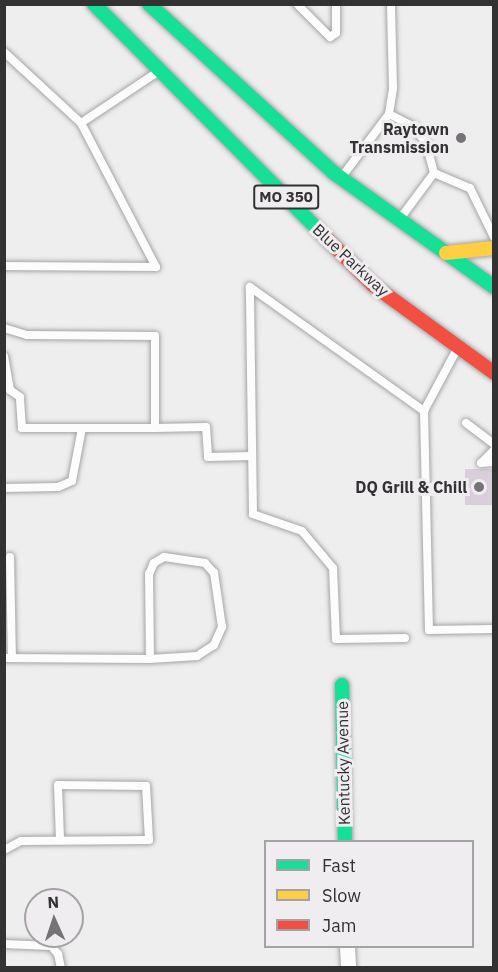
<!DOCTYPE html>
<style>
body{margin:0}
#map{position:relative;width:498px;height:972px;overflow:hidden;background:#efeeef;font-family:"IBM Plex Sans",sans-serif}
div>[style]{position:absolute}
.building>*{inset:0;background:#d8cfda;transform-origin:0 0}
.roads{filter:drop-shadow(0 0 2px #a6a5a6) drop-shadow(0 0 2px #a6a5a6)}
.lane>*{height:8px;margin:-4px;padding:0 4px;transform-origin:4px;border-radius:4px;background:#fdfcfd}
.street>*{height:15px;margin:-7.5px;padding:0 7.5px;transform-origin:7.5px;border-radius:7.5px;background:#fdfcfd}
.fast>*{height:14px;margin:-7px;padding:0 7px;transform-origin:7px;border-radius:7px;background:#16e098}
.slow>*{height:14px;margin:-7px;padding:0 7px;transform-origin:7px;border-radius:7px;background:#ffcf43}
.jam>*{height:14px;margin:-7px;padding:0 7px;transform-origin:7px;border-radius:7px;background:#f24e42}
.dots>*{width:16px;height:16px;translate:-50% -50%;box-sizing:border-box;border:3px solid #f0edf0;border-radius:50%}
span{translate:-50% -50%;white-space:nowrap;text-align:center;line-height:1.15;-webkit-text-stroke:6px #f0edf0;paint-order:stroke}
.shield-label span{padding:2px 4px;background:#f0edf0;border:2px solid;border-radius:4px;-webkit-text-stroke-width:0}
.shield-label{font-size:15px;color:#333233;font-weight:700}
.poi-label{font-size:16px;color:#333233;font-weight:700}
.right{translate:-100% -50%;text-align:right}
.street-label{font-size:16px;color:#333233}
.frame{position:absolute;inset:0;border:6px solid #333233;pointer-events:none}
.legend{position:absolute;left:264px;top:840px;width:210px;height:108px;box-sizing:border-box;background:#f0edf0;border:2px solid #a4a2a4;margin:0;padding:8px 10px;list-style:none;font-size:18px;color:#333233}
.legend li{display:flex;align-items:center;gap:12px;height:30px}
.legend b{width:30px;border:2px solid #a4a2a4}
.north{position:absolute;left:24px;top:888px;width:60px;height:60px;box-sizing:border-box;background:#f0edf0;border:2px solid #a4a2a4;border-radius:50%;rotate:357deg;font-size:16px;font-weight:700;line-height:24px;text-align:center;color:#333233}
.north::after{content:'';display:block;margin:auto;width:21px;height:27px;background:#757475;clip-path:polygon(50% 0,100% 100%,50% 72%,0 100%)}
</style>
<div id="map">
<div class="building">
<div style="left:494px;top:469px;width:36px;height:29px;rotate:90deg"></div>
</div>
<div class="roads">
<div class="lane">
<div style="left:297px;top:4px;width:47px;rotate:45deg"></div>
<div style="left:330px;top:37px;width:7px;rotate:-34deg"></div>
<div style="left:336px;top:33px;width:29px;rotate:-90deg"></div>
<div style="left:4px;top:52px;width:105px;rotate:42.7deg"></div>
<div style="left:389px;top:114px;width:28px;rotate:27deg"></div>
<div style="left:414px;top:127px;width:20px;rotate:53deg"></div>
<div style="left:426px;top:143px;width:31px;rotate:75deg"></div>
<div style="left:344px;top:174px;width:75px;rotate:-53.1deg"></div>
<div style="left:389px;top:114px;width:26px;rotate:-81deg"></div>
<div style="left:393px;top:88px;width:84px;rotate:-91.4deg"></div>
<div style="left:402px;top:216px;width:54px;rotate:-53.3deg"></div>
<div style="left:434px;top:173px;width:39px;rotate:23deg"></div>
<div style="left:470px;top:188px;width:55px;rotate:63.9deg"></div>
<div style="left:4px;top:266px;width:152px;rotate:0.4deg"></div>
<div style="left:156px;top:267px;width:162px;rotate:-117.5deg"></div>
<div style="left:81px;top:123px;width:90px;rotate:-33.7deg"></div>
<div style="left:4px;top:328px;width:24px;rotate:17deg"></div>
<div style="left:27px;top:335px;width:128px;rotate:0.4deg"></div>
<div style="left:155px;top:336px;width:92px;rotate:90deg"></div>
<div style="left:155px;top:428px;width:133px;rotate:180deg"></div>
<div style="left:22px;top:428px;width:31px;rotate:-94deg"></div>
<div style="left:20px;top:397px;width:12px;rotate:-145deg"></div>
<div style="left:10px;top:390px;width:34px;rotate:-100deg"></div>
<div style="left:456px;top:351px;width:68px;rotate:118.1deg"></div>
<div style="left:424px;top:411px;width:219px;rotate:88.7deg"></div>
<div style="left:429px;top:630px;width:65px;rotate:-0.9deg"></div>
<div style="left:466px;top:423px;width:35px;rotate:37deg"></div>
<div style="left:155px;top:428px;width:51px;rotate:-1.1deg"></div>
<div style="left:206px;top:427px;width:30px;rotate:86deg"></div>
<div style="left:208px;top:457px;width:44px;rotate:-1.3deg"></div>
<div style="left:481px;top:463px;width:18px;rotate:-45deg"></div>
<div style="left:481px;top:463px;width:13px;rotate:-4deg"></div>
<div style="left:4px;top:488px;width:54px;rotate:-1.1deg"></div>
<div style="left:58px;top:487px;width:15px;rotate:-23deg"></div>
<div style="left:72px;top:481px;width:54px;rotate:-79.3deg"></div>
<div style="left:10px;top:557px;width:101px;rotate:88.9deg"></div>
<div style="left:405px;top:638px;width:69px;rotate:179.2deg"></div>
<div style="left:336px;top:639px;width:71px;rotate:-92.4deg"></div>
<div style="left:333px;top:568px;width:48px;rotate:-130deg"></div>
<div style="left:302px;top:531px;width:52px;rotate:-160.9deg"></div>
<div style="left:253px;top:514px;width:227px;rotate:-90.8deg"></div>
<div style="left:250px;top:287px;width:214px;rotate:35.5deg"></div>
<div style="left:4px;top:658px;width:146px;rotate:0.4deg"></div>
<div style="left:150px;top:659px;width:47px;rotate:-3.7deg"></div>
<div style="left:197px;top:656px;width:20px;rotate:-33deg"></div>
<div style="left:214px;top:645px;width:20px;rotate:-66deg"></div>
<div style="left:222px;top:627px;width:55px;rotate:-98.4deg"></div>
<div style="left:214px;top:573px;width:13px;rotate:-132deg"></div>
<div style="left:205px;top:563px;width:41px;rotate:-171.7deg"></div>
<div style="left:164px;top:557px;width:12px;rotate:149deg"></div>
<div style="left:154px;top:563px;width:12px;rotate:114deg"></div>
<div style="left:149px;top:574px;width:85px;rotate:89.3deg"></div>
<div style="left:4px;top:850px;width:19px;rotate:-28deg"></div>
<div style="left:21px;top:841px;width:128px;rotate:-0.4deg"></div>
<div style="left:149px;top:840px;width:54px;rotate:-93.2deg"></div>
<div style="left:146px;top:786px;width:88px;rotate:-179.3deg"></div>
<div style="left:58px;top:785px;width:55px;rotate:87.9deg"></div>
<div style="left:4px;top:944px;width:47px;rotate:2.4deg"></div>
<div style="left:51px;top:946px;width:11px;rotate:49deg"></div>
<div style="left:58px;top:954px;width:14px;rotate:78deg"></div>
</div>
<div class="street">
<div style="left:347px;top:946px;width:22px;rotate:87deg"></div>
</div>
<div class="fast">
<div style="left:94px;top:4px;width:325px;rotate:45.2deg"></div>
<div style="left:149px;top:4px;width:251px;rotate:42.4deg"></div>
<div style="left:334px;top:173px;width:196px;rotate:35.5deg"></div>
<div style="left:342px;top:685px;width:157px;rotate:88.9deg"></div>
</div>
<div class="slow">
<div style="left:446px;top:253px;width:48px;rotate:-5.9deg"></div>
</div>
<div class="jam">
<div style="left:323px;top:235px;width:71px;rotate:45deg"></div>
<div style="left:373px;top:285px;width:150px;rotate:36deg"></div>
</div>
</div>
<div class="dots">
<div style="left:461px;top:138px;background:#757475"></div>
<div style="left:479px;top:487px;background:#757475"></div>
</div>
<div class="shield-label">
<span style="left:286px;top:197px">MO 350</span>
</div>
<div class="poi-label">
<span class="right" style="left:449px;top:138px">Raytown<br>Transmission</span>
<span class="right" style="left:467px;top:487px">DQ Grill &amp; Chill</span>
</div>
<div class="street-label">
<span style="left:351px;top:260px;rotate:43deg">Blue Parkway</span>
<span style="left:343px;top:763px;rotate:-91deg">Kentucky Avenue</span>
</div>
<div class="frame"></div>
<ul class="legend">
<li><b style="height:8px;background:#16e098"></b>Fast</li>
<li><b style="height:8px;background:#ffcf43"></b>Slow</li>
<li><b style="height:8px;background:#f24e42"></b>Jam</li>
</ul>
<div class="north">N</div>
</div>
